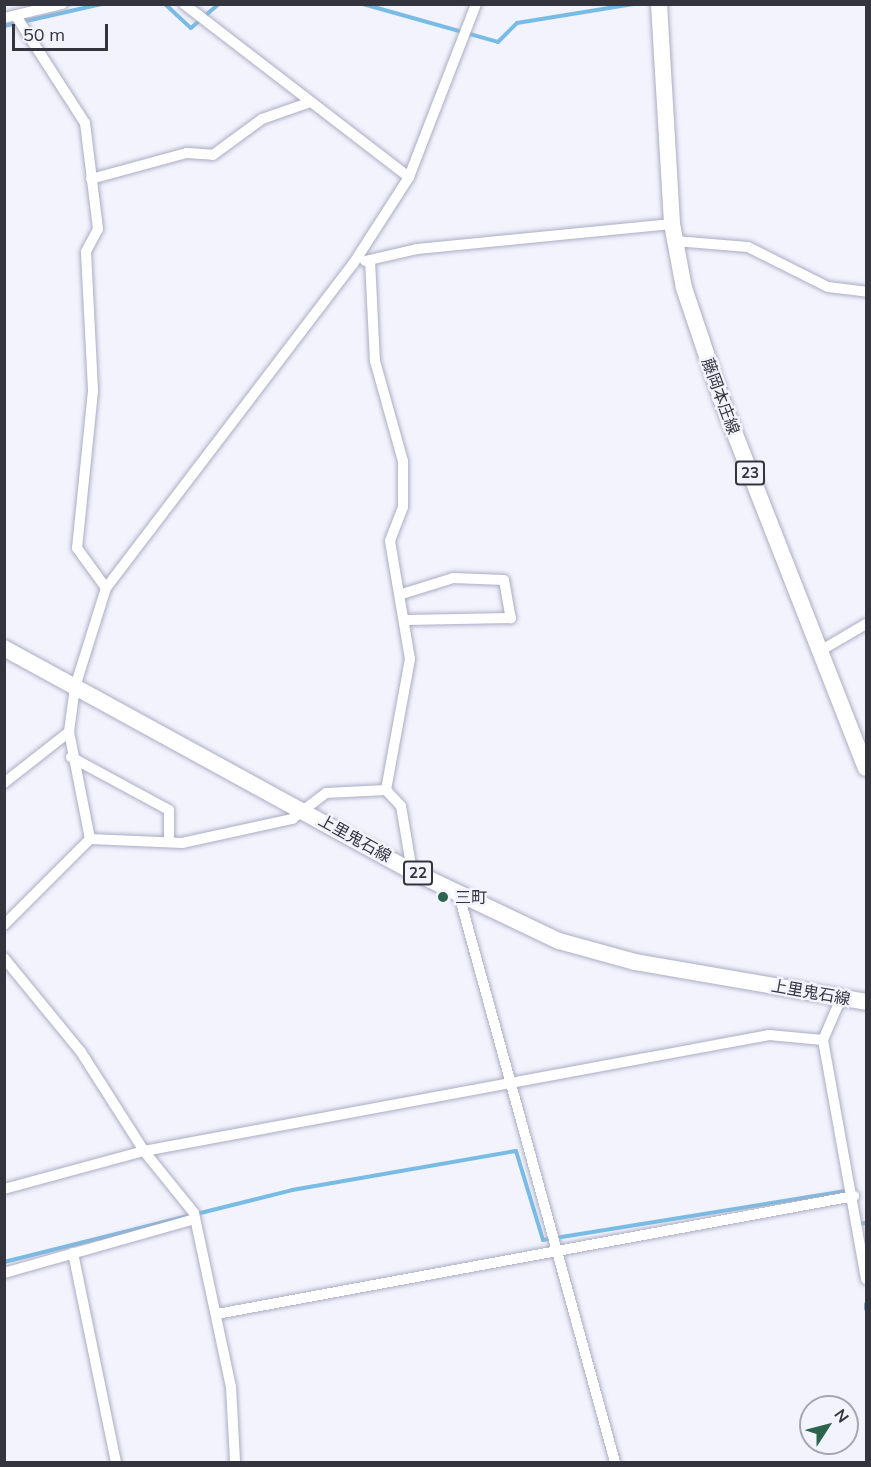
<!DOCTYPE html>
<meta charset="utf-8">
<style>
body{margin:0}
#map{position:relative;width:871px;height:1467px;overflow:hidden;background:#f2f3fd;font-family:Mulish,"Noto Sans JP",sans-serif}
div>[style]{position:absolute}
.stream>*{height:4px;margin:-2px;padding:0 2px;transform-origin:2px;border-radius:2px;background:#78bce5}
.roads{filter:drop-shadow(0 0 2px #abacc3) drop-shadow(0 0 2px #abacc3)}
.minor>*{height:10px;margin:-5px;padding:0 5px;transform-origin:5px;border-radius:5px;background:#fff}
.primary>*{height:16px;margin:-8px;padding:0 8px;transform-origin:8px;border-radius:8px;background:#fff}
.dots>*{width:16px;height:16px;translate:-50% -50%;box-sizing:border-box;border:3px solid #f2f3fd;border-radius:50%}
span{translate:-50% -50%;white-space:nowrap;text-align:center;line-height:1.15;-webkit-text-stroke:5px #f2f3fd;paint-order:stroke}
.shield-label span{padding:2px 4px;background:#f2f3fd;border:2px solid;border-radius:4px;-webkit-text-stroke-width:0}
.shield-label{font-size:15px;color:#34343e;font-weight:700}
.street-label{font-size:16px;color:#34343e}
.poi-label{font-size:16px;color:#34343e}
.left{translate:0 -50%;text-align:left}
.frame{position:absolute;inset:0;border:6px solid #34343e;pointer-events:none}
.north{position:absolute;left:799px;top:1395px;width:60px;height:60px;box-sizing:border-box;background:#f2f3fd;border:2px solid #a6a7b1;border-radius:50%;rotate:54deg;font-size:16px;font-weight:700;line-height:24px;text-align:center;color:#34343e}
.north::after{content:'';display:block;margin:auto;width:21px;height:27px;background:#2b634b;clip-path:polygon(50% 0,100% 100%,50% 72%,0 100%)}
.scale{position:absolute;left:12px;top:24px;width:96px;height:27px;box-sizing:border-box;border:3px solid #34343e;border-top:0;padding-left:8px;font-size:18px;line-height:21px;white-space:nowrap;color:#34343e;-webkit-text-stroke:4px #f2f3fd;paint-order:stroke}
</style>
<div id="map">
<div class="stream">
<div style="left:165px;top:4px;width:35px;rotate:43deg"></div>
<div style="left:191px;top:28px;width:37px;rotate:-41deg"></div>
<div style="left:363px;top:4px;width:140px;rotate:15.7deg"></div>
<div style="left:498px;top:42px;width:27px;rotate:-45deg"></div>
<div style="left:517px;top:23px;width:118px;rotate:-9.3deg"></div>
<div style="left:4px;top:26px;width:100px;rotate:-12.7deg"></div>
<div style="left:857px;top:1224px;width:9px;rotate:-6deg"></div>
<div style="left:4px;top:1262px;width:297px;rotate:-14deg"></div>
<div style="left:292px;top:1190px;width:227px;rotate:-9.9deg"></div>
<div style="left:516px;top:1151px;width:93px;rotate:73.1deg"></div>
<div style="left:543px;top:1240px;width:307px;rotate:-9.2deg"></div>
<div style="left:866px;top:1304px;width:5px;rotate:90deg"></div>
</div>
<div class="roads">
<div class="minor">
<div style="left:184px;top:4px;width:284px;rotate:37.6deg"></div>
<div style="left:16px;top:16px;width:127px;rotate:57.2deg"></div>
<div style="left:85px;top:123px;width:107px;rotate:83deg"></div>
<div style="left:98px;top:229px;width:26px;rotate:118deg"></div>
<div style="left:86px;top:252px;width:139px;rotate:87.1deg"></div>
<div style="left:93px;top:391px;width:158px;rotate:95.8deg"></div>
<div style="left:77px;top:548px;width:49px;rotate:54.1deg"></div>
<div style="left:4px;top:18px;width:60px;rotate:-13.6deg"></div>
<div style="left:91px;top:179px;width:99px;rotate:-15.2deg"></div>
<div style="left:187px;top:153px;width:26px;rotate:4deg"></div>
<div style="left:213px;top:155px;width:61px;rotate:-36.3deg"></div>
<div style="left:262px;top:119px;width:49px;rotate:-19.2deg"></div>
<div style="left:675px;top:241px;width:73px;rotate:4.7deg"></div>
<div style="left:748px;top:247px;width:89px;rotate:26.6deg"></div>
<div style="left:828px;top:287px;width:38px;rotate:7deg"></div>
<div style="left:370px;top:260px;width:101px;rotate:87.2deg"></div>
<div style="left:375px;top:361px;width:104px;rotate:74.4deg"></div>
<div style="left:403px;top:461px;width:46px;rotate:90deg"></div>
<div style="left:403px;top:507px;width:36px;rotate:111deg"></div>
<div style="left:390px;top:541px;width:120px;rotate:80.4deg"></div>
<div style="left:410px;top:659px;width:133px;rotate:100.4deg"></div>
<div style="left:386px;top:790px;width:22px;rotate:47deg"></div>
<div style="left:401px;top:806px;width:66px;rotate:80.4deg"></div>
<div style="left:365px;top:261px;width:53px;rotate:-13deg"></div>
<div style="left:417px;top:249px;width:256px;rotate:-5.6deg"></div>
<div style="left:402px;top:594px;width:53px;rotate:-17.4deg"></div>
<div style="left:453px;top:578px;width:51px;rotate:2.2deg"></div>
<div style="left:504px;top:580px;width:39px;rotate:80deg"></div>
<div style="left:511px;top:618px;width:105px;rotate:178.9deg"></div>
<div style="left:820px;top:651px;width:53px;rotate:-30.4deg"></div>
<div style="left:71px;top:757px;width:111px;rotate:28.4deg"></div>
<div style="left:169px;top:810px;width:32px;rotate:90deg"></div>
<div style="left:4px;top:783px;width:83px;rotate:-38.1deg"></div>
<div style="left:90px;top:839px;width:92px;rotate:2.5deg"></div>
<div style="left:182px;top:843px;width:113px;rotate:-12.3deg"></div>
<div style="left:292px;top:819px;width:43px;rotate:-37.4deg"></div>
<div style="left:326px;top:793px;width:60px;rotate:-2.9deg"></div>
<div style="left:459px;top:895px;width:588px;rotate:74.62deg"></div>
<div style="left:4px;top:925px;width:122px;rotate:-45deg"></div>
<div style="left:90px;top:839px;width:109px;rotate:-101.1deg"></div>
<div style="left:69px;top:732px;width:45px;rotate:-82.4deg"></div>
<div style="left:75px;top:687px;width:104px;rotate:-72.6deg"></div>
<div style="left:106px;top:588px;width:407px;rotate:-52.7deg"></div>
<div style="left:353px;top:264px;width:103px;rotate:-57.2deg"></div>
<div style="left:409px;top:177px;width:186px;rotate:-68.8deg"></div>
<div style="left:4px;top:958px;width:122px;rotate:50.7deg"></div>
<div style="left:81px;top:1052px;width:117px;rotate:57.5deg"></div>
<div style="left:144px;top:1151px;width:80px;rotate:51.1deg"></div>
<div style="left:194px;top:1213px;width:178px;rotate:78deg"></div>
<div style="left:231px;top:1387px;width:75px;rotate:86.9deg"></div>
<div style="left:823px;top:1040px;width:243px;rotate:79.8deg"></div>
<div style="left:4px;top:1189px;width:145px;rotate:-15.2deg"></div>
<div style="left:144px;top:1151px;width:636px;rotate:-10.51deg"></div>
<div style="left:769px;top:1035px;width:54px;rotate:5.3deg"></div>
<div style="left:823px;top:1040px;width:46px;rotate:-66.8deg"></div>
<div style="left:73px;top:1253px;width:213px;rotate:78.4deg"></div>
<div style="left:4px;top:1273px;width:198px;rotate:-15.8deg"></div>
<div style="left:217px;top:1314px;width:648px;rotate:-10.49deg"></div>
</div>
<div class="primary">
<div style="left:659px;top:4px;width:220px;rotate:86.6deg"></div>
<div style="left:672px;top:224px;width:65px;rotate:79.4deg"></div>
<div style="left:684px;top:288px;width:119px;rotate:71.4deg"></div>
<div style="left:722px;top:401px;width:394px;rotate:68.6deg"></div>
<div style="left:4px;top:648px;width:465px;rotate:28.7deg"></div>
<div style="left:412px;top:871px;width:163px;rotate:25.5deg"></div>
<div style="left:559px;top:941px;width:79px;rotate:15.4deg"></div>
<div style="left:635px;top:962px;width:234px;rotate:9.8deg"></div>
</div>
</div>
<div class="dots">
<div style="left:443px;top:897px;background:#2b634b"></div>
</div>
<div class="shield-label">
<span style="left:750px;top:473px">23</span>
<span style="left:418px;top:873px">22</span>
</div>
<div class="street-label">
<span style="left:721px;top:396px;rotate:70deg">藤岡本庄線</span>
<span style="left:355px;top:838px;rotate:29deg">上里鬼石線</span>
<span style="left:811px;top:992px;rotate:10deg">上里鬼石線</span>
</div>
<div class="poi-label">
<span class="left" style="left:455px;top:897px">三町</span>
</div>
<div class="frame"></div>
<div class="north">N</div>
<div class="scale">50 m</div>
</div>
